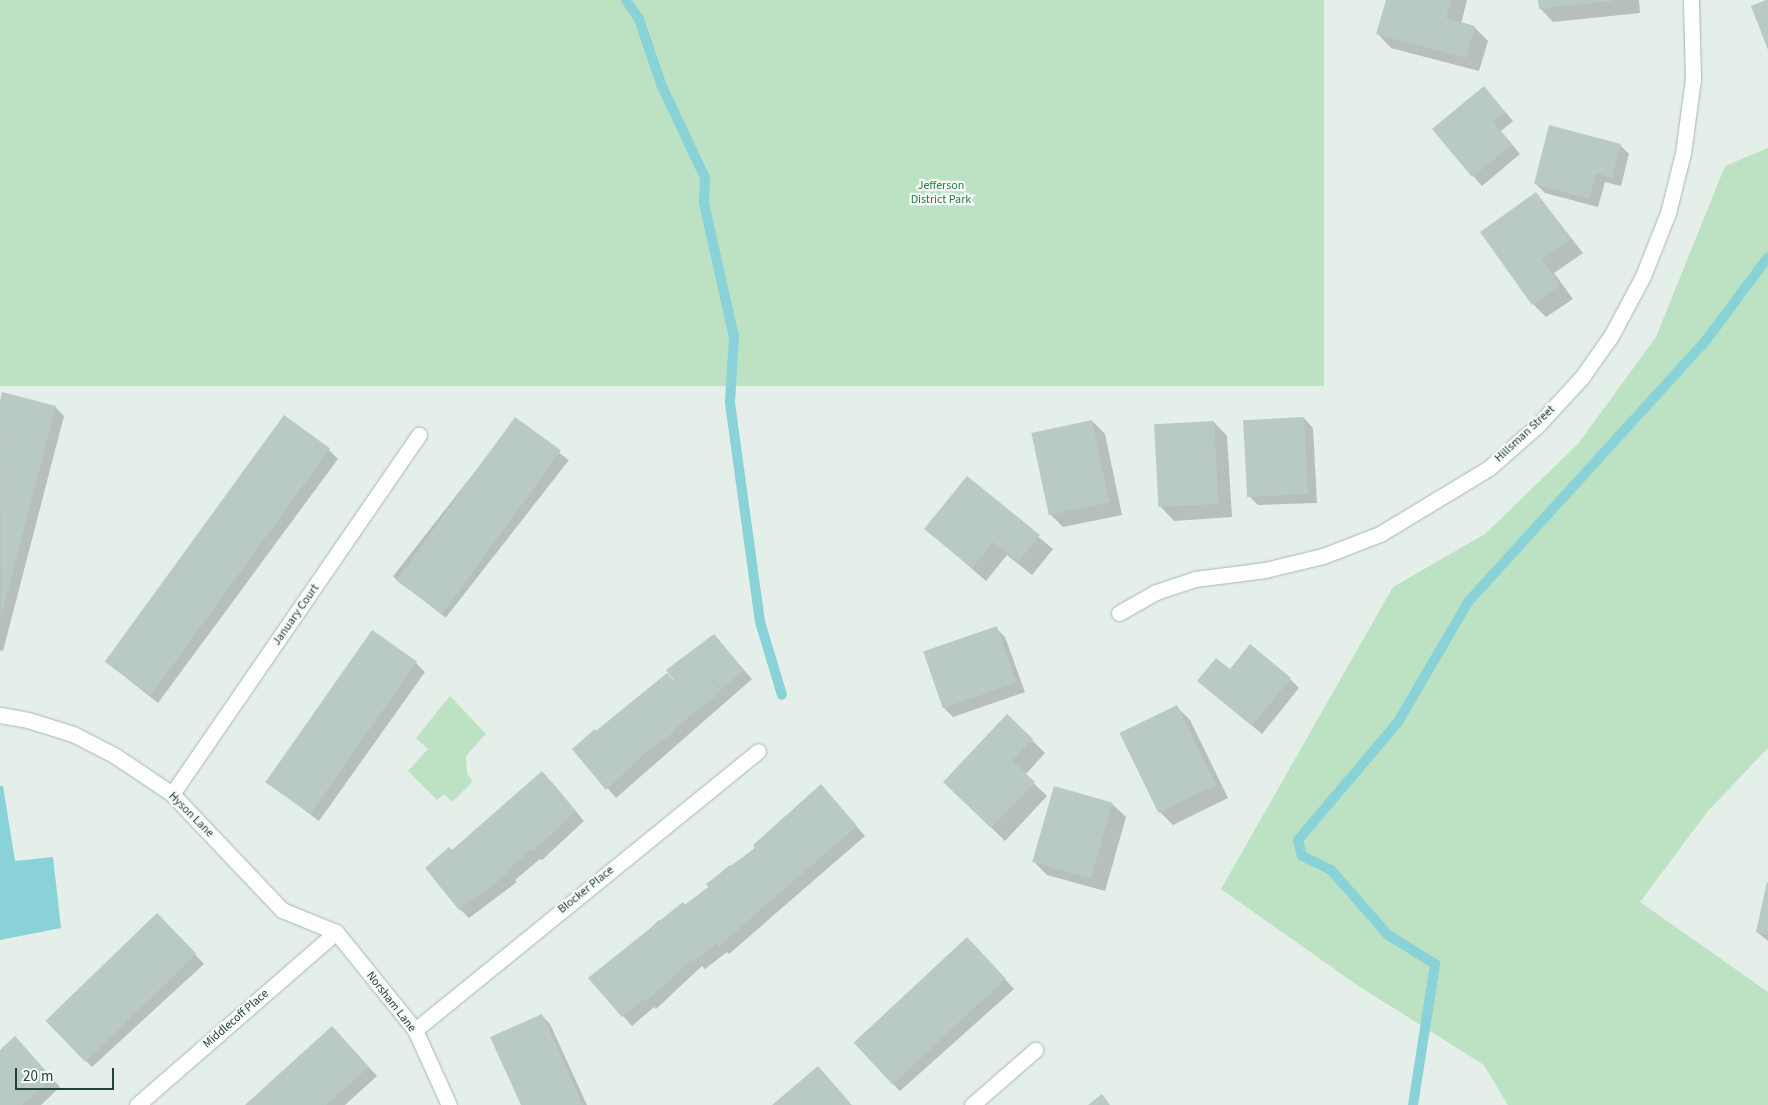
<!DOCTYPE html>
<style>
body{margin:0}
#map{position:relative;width:1768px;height:1105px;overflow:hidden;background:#e4efe9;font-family:"Source Sans 3",sans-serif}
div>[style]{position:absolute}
.green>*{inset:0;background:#bce2c3;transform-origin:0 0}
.water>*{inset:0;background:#88d2d8}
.shadow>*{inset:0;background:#0003;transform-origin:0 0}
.stream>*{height:10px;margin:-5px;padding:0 5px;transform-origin:5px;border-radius:5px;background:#88d2d8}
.building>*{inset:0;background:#b9cac2;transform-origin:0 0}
.roads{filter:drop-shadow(0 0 1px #a6b8b0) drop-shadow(0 0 1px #a6b8b0)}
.street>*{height:15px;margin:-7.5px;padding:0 7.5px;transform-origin:7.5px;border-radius:7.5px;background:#fff}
span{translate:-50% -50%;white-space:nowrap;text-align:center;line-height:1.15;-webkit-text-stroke:4.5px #f6fbf8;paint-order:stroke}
.park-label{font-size:12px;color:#277e42}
.street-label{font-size:12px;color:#214337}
.scale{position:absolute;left:15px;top:1068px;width:99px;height:22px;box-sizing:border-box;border:2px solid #214337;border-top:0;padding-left:6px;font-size:15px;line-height:18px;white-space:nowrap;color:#214337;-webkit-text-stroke:4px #f6fbf8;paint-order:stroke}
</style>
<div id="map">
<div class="green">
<div style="left:0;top:0;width:1324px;height:386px"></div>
<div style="clip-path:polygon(1768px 148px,1768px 748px,1708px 811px,1640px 902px,1768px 992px,1768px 1105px,1508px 1105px,1484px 1065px,1357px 985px,1221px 889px,1393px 587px,1485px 534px,1578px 444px,1656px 337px,1725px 166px)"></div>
<div style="clip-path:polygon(450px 696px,486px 734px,466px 756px,467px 774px,473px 781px,452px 802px,444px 794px,437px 800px,408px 771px,428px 749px,416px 738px)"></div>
</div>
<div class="water">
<div style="clip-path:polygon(0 786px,3px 786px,15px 861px,53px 857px,61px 928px,0 940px)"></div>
</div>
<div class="shadow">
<div style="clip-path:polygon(1387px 0,1467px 0,1461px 24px,1474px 27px,1488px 41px,1479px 71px,1391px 48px,1378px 34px)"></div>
<div style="clip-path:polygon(1539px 0,1639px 0,1640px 13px,1553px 22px,1540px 8px)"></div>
<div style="clip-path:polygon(1484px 87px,1513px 121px,1501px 131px,1520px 154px,1482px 186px,1433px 129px)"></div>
<div style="clip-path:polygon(1620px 145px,1629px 154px,1621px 186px,1605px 182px,1598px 207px,1545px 193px,1536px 184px)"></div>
<div style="clip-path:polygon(1536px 193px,1583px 253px,1554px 273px,1573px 299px,1546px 317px,1533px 304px)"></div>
<div style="clip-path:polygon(3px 394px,55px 407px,64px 416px,3px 651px,0 650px,0 406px)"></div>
<div style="clip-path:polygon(1304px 418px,1313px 428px,1317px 503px,1258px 505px,1249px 496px)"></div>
<div style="left:516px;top:419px;width:67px;height:200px;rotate:38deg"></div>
<div style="clip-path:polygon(1092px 421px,1105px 434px,1122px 515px,1063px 527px,1049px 513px)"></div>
<div style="clip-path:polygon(1214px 422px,1227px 436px,1232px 517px,1174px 521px,1161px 507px)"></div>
<div style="clip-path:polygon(329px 450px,338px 459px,158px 703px,105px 661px)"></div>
<div style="clip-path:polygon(967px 478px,1053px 549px,1032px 575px,1007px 555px,986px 581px,926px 529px)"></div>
<div style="clip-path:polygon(996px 628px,1005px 637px,1025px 692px,953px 717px,944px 708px)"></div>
<div style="clip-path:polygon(714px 636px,752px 679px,616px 798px,574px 749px,647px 694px,673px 680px)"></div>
<div style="clip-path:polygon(416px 663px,425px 672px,319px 821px,267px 782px)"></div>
<div style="clip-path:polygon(1230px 671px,1290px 679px,1299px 688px,1262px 734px,1199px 681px)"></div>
<div style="clip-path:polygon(1177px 707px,1190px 720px,1228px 798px,1173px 825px,1160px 812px)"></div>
<div style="clip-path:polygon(1032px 740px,1045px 753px,1025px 775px,1047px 796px,1005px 841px,958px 795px)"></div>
<div style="clip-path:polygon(551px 781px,584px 821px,542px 860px,540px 859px,515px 880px,517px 882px,469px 918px,460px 909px,452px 852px)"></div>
<div style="clip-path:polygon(821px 786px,865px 836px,729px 954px,727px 952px,705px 969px,702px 966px,656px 1009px,654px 1007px,632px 1026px,590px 978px,637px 942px,659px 920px,661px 922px,710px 887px,707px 884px,730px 865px,733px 868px)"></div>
<div style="clip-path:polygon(1112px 804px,1126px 817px,1105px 891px,1047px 875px,1033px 861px)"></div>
<div style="clip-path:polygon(1768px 884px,1768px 941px,1757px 932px)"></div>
<div style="clip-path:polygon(166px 924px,204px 964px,92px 1067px,83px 1058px)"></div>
<div style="clip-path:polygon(976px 948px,1014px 989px,900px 1091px,891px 1082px)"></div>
<div style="clip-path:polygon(541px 1015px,550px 1024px,587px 1105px,522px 1105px)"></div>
<div style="clip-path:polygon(341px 1037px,377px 1076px,345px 1105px,247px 1105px)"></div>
<div style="clip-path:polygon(24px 1047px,60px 1087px,41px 1105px,0 1105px,0 1051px)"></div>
</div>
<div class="stream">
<div style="left:626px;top:0;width:23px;rotate:56deg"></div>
<div style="left:639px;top:19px;width:69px;rotate:71.3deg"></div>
<div style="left:661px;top:84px;width:104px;rotate:64.9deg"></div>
<div style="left:705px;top:178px;width:25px;rotate:92deg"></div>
<div style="left:704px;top:203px;width:137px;rotate:77.4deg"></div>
<div style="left:734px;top:337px;width:66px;rotate:93.5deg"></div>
<div style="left:730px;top:403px;width:221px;rotate:82.2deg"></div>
<div style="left:760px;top:622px;width:76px;rotate:73.2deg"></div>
<div style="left:1413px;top:1105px;width:143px;rotate:-81.1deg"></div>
<div style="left:1435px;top:964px;width:55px;rotate:-148.3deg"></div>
<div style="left:1388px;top:935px;width:86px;rotate:-131.2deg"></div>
<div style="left:1331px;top:870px;width:32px;rotate:-154deg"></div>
<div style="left:1302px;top:856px;width:16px;rotate:-104deg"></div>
<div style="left:1298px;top:840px;width:155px;rotate:-49.7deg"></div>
<div style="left:1398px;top:722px;width:139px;rotate:-59.7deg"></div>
<div style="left:1468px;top:602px;width:350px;rotate:-47.7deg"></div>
<div style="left:1704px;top:343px;width:107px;rotate:-53.3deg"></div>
</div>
<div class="building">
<div style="clip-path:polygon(1386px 0,1451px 0,1446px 18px,1475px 26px,1466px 58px,1376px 34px)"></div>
<div style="clip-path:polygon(1538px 0,1612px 0,1612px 1px,1539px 9px)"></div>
<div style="clip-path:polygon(1766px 0,1768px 0,1768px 50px,1751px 6px)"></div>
<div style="clip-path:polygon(1484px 86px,1505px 112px,1493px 122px,1512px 145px,1472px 177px,1432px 129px)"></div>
<div style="clip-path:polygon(1549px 125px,1621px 144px,1612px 178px,1596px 173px,1589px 199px,1534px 184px)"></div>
<div style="clip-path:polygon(1536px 192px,1571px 239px,1542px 260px,1560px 285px,1532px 305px,1480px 232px)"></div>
<div style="clip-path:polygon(2px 392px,56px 406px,1px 617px,0 401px)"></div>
<div style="left:284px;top:415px;width:57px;height:305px;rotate:36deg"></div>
<div style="left:515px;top:417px;width:57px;height:202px;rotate:36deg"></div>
<div style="left:1304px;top:417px;width:77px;height:61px;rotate:87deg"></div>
<div style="left:1092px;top:420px;width:84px;height:62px;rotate:78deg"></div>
<div style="left:1214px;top:421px;width:83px;height:60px;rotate:87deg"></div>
<div style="clip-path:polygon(967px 476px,1040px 535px,1018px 562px,993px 542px,972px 568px,924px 529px)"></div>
<div style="left:997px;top:626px;width:60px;height:78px;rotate:71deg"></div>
<div style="left:372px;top:630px;width:55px;height:186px;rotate:35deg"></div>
<div style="clip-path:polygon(714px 634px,744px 670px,722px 689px,711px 679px,722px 691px,674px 729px,676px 731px,651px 748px,606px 790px,572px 749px,595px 729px,614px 751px,597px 730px,667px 673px,680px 689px,666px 670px)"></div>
<div style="clip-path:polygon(1250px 644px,1291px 678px,1252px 726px,1197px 681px,1216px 658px,1230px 669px)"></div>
<div style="left:1177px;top:705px;width:89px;height:64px;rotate:64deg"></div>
<div style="clip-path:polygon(1007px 714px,1033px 739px,1012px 761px,1035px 782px,991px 828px,943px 782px)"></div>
<div style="clip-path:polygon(542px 771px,576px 811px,532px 852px,531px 850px,507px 870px,509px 873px,459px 910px,425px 868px,449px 847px,452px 850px)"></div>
<div style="clip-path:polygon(821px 784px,857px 826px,719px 946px,717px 943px,695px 961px,693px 958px,647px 1001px,644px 999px,622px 1017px,588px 978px,683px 902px,685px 905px,708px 887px,718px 899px,706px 884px,755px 848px,753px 845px)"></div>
<div style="left:1054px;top:786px;width:61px;height:79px;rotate:16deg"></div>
<div style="clip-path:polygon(1767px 882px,1768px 882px,1768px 935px,1756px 932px)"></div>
<div style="left:157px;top:913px;width:57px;height:155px;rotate:46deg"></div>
<div style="left:967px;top:937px;width:57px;height:155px;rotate:47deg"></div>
<div style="clip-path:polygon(542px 1014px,583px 1105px,521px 1105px,490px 1037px)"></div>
<div style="clip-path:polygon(332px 1026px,369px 1067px,326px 1105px,245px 1105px)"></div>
<div style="clip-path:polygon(15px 1036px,52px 1078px,22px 1105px,0 1105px,0 1050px)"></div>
<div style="clip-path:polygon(818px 1066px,852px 1105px,772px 1105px)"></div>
<div style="clip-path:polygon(1102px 1094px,1110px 1105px,1088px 1105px)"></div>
</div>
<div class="roads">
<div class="street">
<div style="left:1119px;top:613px;width:43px;rotate:-29.6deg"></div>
<div style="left:1156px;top:592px;width:41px;rotate:-18.4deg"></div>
<div style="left:1195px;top:579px;width:71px;rotate:-7.3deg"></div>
<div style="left:1265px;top:570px;width:60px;rotate:-13.6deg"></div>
<div style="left:1323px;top:556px;width:61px;rotate:-21.1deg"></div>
<div style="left:1380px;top:534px;width:127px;rotate:-31.2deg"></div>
<div style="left:1489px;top:468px;width:65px;rotate:-41.3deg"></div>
<div style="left:1538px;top:425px;width:65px;rotate:-47.5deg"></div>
<div style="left:1582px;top:377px;width:50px;rotate:-54.7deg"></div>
<div style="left:1611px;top:336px;width:68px;rotate:-61.9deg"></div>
<div style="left:1643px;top:276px;width:68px;rotate:-68.4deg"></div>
<div style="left:1668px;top:213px;width:62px;rotate:-76deg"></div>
<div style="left:1683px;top:153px;width:75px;rotate:-82.3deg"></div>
<div style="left:1693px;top:79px;width:79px;rotate:-91.5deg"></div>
<div style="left:0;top:715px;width:28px;rotate:10deg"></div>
<div style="left:28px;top:720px;width:47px;rotate:17.3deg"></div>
<div style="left:73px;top:734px;width:46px;rotate:27.1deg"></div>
<div style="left:114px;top:755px;width:70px;rotate:33.9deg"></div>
<div style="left:172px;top:794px;width:160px;rotate:46.5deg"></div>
<div style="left:282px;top:910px;width:58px;rotate:22.2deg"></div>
<div style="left:172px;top:794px;width:436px;rotate:-55.5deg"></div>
<div style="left:336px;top:932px;width:126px;rotate:51.1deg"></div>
<div style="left:415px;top:1030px;width:82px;rotate:65.6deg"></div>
<div style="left:415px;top:1030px;width:442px;rotate:-39.1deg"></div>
<div style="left:137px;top:1105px;width:264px;rotate:-41deg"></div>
<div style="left:972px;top:1105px;width:84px;rotate:-41.1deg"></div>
</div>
</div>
<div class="park-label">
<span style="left:941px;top:193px">Jefferson<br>District Park</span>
</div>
<div class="street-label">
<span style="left:1525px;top:434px;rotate:-43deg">Hillsman Street</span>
<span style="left:296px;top:615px;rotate:-55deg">January Court</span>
<span style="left:191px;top:815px;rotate:45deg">Hyson Lane</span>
<span style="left:586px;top:890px;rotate:-39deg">Blocker Place</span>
<span style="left:391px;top:1002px;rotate:52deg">Norsham Lane</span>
<span style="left:236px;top:1019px;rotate:-41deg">Middlecoff Place</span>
</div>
<div class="scale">20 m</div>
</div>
